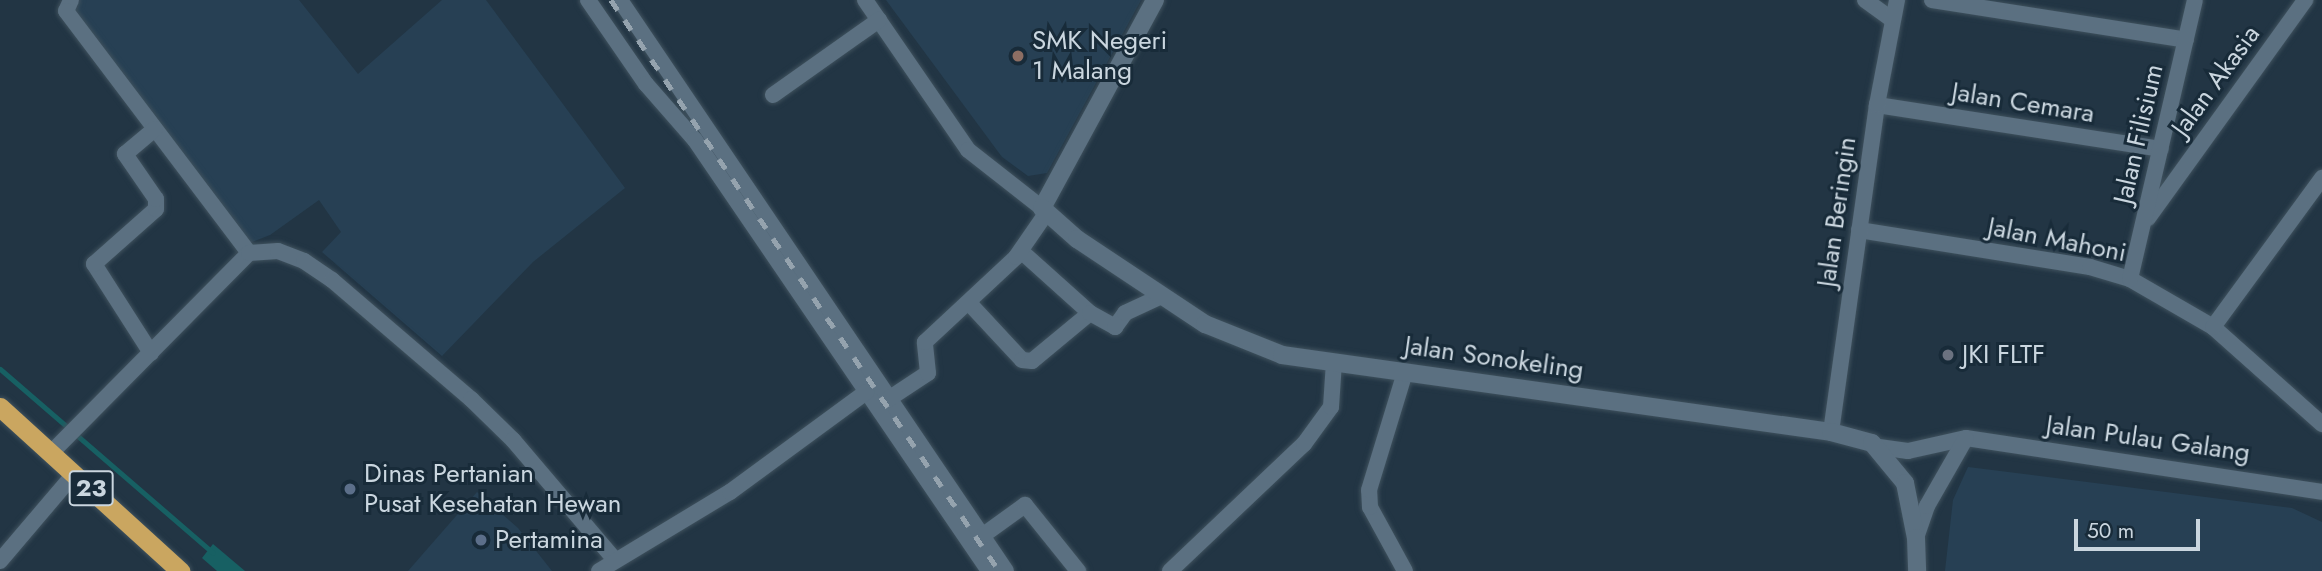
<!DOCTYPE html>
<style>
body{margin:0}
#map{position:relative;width:2322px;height:571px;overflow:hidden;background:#223544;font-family:Jost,sans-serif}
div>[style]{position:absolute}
.built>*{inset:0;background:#274054}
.water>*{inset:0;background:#176063}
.stream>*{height:5px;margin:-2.5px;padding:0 2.5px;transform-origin:2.5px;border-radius:2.5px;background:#176063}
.roads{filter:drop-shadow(0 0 2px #3f515d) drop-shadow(0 0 2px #3f515d)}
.minor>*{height:16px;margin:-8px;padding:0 8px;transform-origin:8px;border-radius:8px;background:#5b7081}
.tertiary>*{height:18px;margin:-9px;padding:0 9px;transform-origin:9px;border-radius:9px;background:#5b7081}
.trunk>*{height:19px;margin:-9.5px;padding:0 9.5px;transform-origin:9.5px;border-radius:9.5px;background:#caa660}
.rail>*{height:5px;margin-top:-2.5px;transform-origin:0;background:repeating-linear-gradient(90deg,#95a3ae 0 12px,transparent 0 24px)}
.dots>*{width:19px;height:19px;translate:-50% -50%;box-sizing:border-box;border:4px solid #182b39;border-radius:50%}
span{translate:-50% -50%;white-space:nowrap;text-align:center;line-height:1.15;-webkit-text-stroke:6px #182b39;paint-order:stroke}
.shield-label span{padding:2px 5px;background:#182b39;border:2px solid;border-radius:5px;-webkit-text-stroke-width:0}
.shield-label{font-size:24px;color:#cad6df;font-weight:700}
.poi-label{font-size:26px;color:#cad6df}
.left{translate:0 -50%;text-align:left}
.street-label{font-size:26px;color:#cad6df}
.scale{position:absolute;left:2074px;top:519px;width:126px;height:32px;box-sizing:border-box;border:4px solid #cad6df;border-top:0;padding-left:9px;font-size:21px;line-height:24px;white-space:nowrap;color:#cad6df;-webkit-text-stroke:5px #182b39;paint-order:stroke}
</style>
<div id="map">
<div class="built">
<div style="clip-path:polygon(74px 0,299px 0,358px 74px,442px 0,486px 0,625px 188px,533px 262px,442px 356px,322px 252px,341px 232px,319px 200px,270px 235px,244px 245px,69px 8px)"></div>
<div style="clip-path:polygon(886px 0,1141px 0,1047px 173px,1028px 176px,1002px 157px)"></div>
<div style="clip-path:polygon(1968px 467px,2292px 508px,2322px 522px,2322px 571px,1945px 571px,1953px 500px)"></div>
<div style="clip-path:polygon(477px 492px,518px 528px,552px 571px,408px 571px)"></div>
</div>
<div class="water">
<div style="clip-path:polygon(213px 544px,245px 571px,217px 571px,202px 558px)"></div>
</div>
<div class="stream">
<div style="left:0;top:369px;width:281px;rotate:40.8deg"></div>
</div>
<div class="roads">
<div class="minor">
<div style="left:71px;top:0;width:12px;rotate:114deg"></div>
<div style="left:66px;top:11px;width:303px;rotate:52.9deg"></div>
<div style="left:588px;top:0;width:102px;rotate:55.4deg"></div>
<div style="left:646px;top:84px;width:74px;rotate:48.8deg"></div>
<div style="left:695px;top:140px;width:522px;rotate:55.7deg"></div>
<div style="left:620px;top:0;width:689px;rotate:55.94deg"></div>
<div style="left:865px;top:0;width:182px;rotate:55.5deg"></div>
<div style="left:968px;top:150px;width:94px;rotate:38.1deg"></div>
<div style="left:1865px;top:0;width:32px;rotate:36deg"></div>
<div style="left:1932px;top:0;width:257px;rotate:8.9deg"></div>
<div style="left:773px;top:95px;width:130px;rotate:-35.3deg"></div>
<div style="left:1877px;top:105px;width:287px;rotate:8.8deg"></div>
<div style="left:2148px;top:218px;width:269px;rotate:-54.2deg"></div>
<div style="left:1859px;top:230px;width:234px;rotate:9.1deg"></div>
<div style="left:2090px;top:267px;width:42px;rotate:16.7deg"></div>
<div style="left:2130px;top:279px;width:96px;rotate:30deg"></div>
<div style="left:2213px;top:327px;width:146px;rotate:41.7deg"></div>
<div style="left:2130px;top:279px;width:286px;rotate:-76.9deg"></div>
<div style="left:970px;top:304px;width:76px;rotate:47.1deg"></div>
<div style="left:1022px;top:360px;width:10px;rotate:6deg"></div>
<div style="left:1032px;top:361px;width:75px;rotate:-39.6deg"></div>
<div style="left:1090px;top:313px;width:93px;rotate:-138.1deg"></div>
<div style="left:1090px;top:313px;width:29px;rotate:29deg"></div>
<div style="left:1115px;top:327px;width:17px;rotate:-54deg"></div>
<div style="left:1125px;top:313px;width:38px;rotate:-25deg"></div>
<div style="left:2213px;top:327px;width:185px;rotate:-53.8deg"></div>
<div style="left:151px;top:353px;width:106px;rotate:-122.6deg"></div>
<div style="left:94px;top:264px;width:83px;rotate:-41.6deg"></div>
<div style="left:156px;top:209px;width:10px;rotate:-90deg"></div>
<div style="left:156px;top:199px;width:55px;rotate:-124.6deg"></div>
<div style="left:125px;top:154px;width:39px;rotate:-40deg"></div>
<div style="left:887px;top:400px;width:49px;rotate:-33.4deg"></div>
<div style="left:928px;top:373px;width:31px;rotate:-96deg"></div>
<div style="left:925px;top:342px;width:125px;rotate:-43deg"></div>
<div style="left:1016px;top:257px;width:55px;rotate:-55.4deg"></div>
<div style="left:1831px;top:432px;width:330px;rotate:-82deg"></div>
<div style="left:1877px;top:105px;width:107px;rotate:-79.2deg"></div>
<div style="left:1879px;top:447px;width:29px;rotate:8deg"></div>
<div style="left:1908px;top:451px;width:59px;rotate:-12.6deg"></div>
<div style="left:1966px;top:438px;width:360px;rotate:8.6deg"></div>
<div style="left:51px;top:453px;width:281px;rotate:-45.3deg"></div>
<div style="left:249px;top:253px;width:29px;rotate:-4deg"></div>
<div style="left:278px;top:251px;width:28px;rotate:21deg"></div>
<div style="left:304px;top:261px;width:34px;rotate:34deg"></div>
<div style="left:332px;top:280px;width:183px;rotate:40.6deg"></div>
<div style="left:471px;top:399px;width:59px;rotate:44.3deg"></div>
<div style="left:513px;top:440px;width:157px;rotate:49.6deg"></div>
<div style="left:982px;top:536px;width:53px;rotate:-35.8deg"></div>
<div style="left:1025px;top:505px;width:85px;rotate:51.2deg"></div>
<div style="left:1916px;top:538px;width:34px;rotate:-71deg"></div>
<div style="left:1927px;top:506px;width:78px;rotate:-60.2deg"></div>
<div style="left:0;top:561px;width:114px;rotate:-49.6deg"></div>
<div style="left:599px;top:571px;width:153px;rotate:-31.1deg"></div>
<div style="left:730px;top:492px;width:169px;rotate:-36.3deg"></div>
<div style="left:1170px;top:571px;width:185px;rotate:-43.5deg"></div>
<div style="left:1304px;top:444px;width:46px;rotate:-53.9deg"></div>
<div style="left:1331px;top:407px;width:45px;rotate:-86.2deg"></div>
<div style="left:1405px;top:571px;width:73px;rotate:-118.7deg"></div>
<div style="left:1370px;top:507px;width:17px;rotate:-93deg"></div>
<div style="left:1369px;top:490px;width:123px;rotate:-73deg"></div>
</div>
<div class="tertiary">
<div style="left:1155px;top:0;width:237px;rotate:118.5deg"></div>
<div style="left:1042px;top:208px;width:47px;rotate:41.5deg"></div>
<div style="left:1077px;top:239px;width:154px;rotate:33.6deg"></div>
<div style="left:1205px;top:324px;width:83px;rotate:21.9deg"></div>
<div style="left:1282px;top:355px;width:554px;rotate:7.98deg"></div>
<div style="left:1831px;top:432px;width:42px;rotate:15deg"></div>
<div style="left:1872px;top:443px;width:52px;rotate:50.5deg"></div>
<div style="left:1905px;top:483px;width:56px;rotate:78.7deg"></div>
<div style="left:1916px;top:538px;width:33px;rotate:88deg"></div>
</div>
<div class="trunk">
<div style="left:0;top:407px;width:244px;rotate:42.3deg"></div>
</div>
</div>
<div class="rail">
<div style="left:611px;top:0;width:690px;rotate:55.8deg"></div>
</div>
<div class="dots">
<div style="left:1018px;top:56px;background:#8d6e63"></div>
<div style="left:1948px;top:355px;background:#6b7280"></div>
<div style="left:350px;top:489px;background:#5c6f8a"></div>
<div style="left:481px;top:540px;background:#5c6f8a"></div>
</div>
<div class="shield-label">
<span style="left:91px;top:488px">23</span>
</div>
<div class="poi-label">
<span class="left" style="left:1032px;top:56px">SMK Negeri<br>1 Malang</span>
<span class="left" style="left:1962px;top:355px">JKI FLTF</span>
<span class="left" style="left:364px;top:489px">Dinas Pertanian<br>Pusat Kesehatan Hewan</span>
<span class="left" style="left:495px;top:540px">Pertamina</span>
</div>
<div class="street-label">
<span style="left:2216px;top:81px;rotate:-54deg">Jalan Akasia</span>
<span style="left:2023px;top:103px;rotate:9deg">Jalan Cemara</span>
<span style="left:2139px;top:134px;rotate:-77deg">Jalan Filisium</span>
<span style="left:1837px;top:212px;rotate:-82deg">Jalan Beringin</span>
<span style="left:2057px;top:240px;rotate:11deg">Jalan Mahoni</span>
<span style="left:1494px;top:358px;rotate:8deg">Jalan Sonokeling</span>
<span style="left:2148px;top:439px;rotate:8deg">Jalan Pulau Galang</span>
</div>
<div class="scale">50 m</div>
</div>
